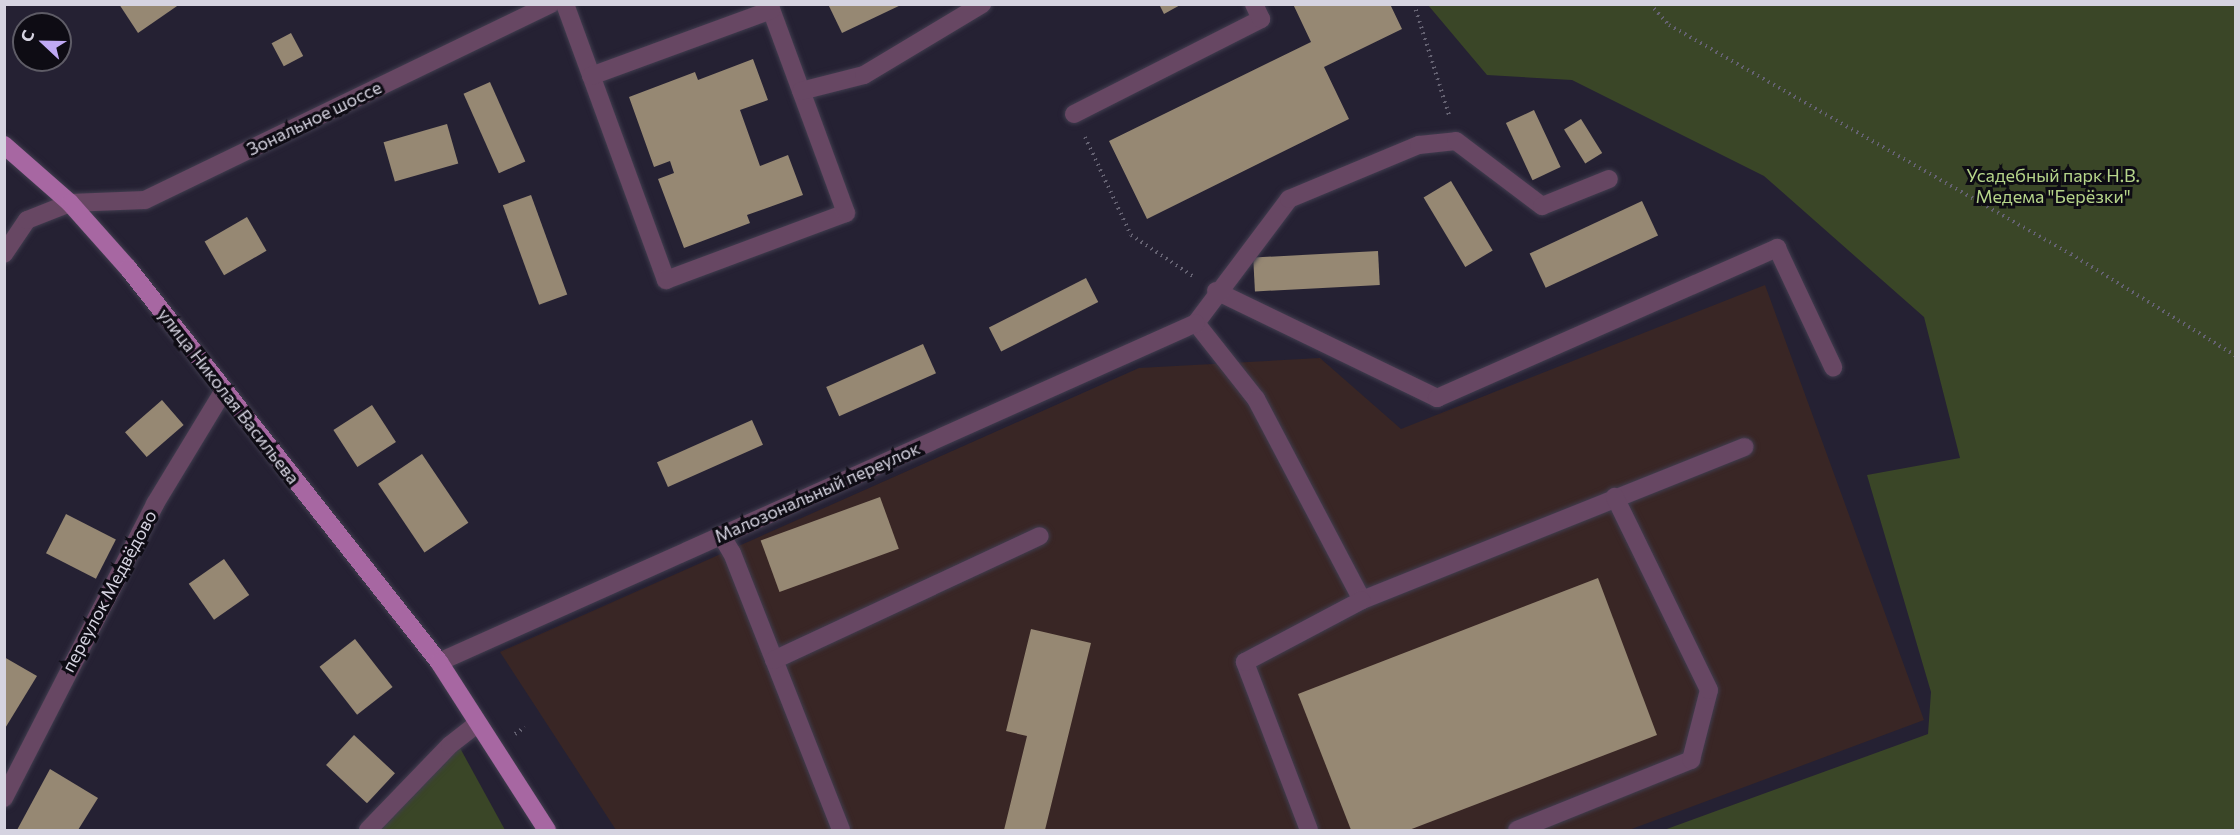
<!DOCTYPE html>
<meta charset="utf-8">
<style>
body{margin:0}
#map{position:relative;width:2240px;height:835px;overflow:hidden;background:#252133;font-family:Commissioner,sans-serif}
div>[style]{position:absolute}
.industrial>*{inset:0;background:#392625}
.green>*{inset:0;background:#3a4627}
.building>*{inset:0;background:#968873;transform-origin:0 0}
.path>*{height:4px;margin-top:-2px;transform-origin:0;background:repeating-linear-gradient(90deg,#656272 0 1.5px,transparent 0 6px)}
.roads{filter:drop-shadow(0 0 2px #413d4f) drop-shadow(0 0 2px #413d4f)}
.minor>*{height:18px;margin:-9px;padding:0 9px;transform-origin:9px;border-radius:9px;background:#674763}
.major>*{height:18px;margin:-9px;padding:0 9px;transform-origin:9px;border-radius:9px;background:#a767a2}
span{translate:-50% -50%;white-space:nowrap;text-align:center;line-height:1.15;-webkit-text-stroke:6px #0e0c14;paint-order:stroke}
.street-label{font-size:18px;color:#d5d3e0}
.park-label{font-size:18px;color:#b6d58a}
.frame{position:absolute;inset:0;border:6px solid #d5d3e0;pointer-events:none}
.north{position:absolute;left:12px;top:12px;width:60px;height:60px;box-sizing:border-box;background:#0e0c14;border:2px solid #5e5c66;border-radius:50%;rotate:292deg;font-size:16px;font-weight:700;line-height:24px;text-align:center;color:#d5d3e0}
.north::after{content:'';display:block;margin:auto;width:21px;height:27px;background:#bfa9f4;clip-path:polygon(50% 0,100% 100%,50% 72%,0 100%)}
</style>
<div id="map">
<div class="industrial">
<div style="clip-path:polygon(1765px 285px,1924px 720px,1629px 830px,616px 830px,500px 652px,1139px 368px,1320px 358px,1401px 429px)"></div>
</div>
<div class="green">
<div style="clip-path:polygon(1428px 5px,2235px 5px,2235px 830px,1664px 830px,1928px 734px,1931px 692px,1867px 475px,1960px 458px,1924px 317px,1764px 176px,1572px 80px,1487px 75px)"></div>
<div style="clip-path:polygon(460px 748px,505px 830px,366px 830px)"></div>
</div>
<div class="building">
<div style="clip-path:polygon(119px 4px,180px 4px,138px 33px)"></div>
<div style="clip-path:polygon(828px 4px,903px 4px,842px 33px)"></div>
<div style="clip-path:polygon(1159px 4px,1182px 4px,1164px 14px)"></div>
<div style="clip-path:polygon(1293px 4px,1390px 4px,1402px 29px,1324px 67px,1349px 119px,1147px 219px,1109px 141px,1311px 42px)"></div>
<div style="left:291px;top:33px;width:26px;height:22px;rotate:62deg"></div>
<div style="clip-path:polygon(753px 59px,768px 100px,740px 110px,760px 166px,788px 155px,803px 195px,747px 215px,750px 223px,684px 248px,658px 179px,674px 173px,670px 161px,654px 167px,629px 97px,695px 72px,698px 80px)"></div>
<div style="left:490px;top:82px;width:87px;height:29px;rotate:66deg"></div>
<div style="left:1534px;top:110px;width:63px;height:31px;rotate:65deg"></div>
<div style="left:1581px;top:119px;width:40px;height:20px;rotate:58deg"></div>
<div style="left:447px;top:124px;width:41px;height:66px;rotate:74deg"></div>
<div style="left:1451px;top:181px;width:81px;height:32px;rotate:59deg"></div>
<div style="left:531px;top:195px;width:106px;height:30px;rotate:70deg"></div>
<div style="left:1642px;top:201px;width:38px;height:124px;rotate:65deg"></div>
<div style="left:247px;top:217px;width:39px;height:49px;rotate:60deg"></div>
<div style="left:1378px;top:251px;width:34px;height:125px;rotate:87deg"></div>
<div style="left:1086px;top:278px;width:27px;height:109px;rotate:63deg"></div>
<div style="left:923px;top:344px;width:32px;height:106px;rotate:66deg"></div>
<div style="left:162px;top:400px;width:33px;height:49px;rotate:49deg"></div>
<div style="left:372px;top:405px;width:44px;height:46px;rotate:57deg"></div>
<div style="left:752px;top:420px;width:27px;height:104px;rotate:66deg"></div>
<div style="left:422px;top:454px;width:83px;height:53px;rotate:56deg"></div>
<div style="left:880px;top:497px;width:55px;height:127px;rotate:70deg"></div>
<div style="left:66px;top:514px;width:56px;height:44px;rotate:27deg"></div>
<div style="left:224px;top:559px;width:44px;height:43px;rotate:55deg"></div>
<div style="clip-path:polygon(1598px 578px,1657px 735px,1409px 830px,1351px 830px,1298px 694px)"></div>
<div style="clip-path:polygon(1031px 629px,1091px 643px,1045px 830px,1004px 830px,1027px 736px,1006px 731px)"></div>
<div style="left:355px;top:639px;width:61px;height:45px;rotate:52deg"></div>
<div style="clip-path:polygon(4px 657px,37px 676px,4px 730px)"></div>
<div style="left:354px;top:735px;width:56px;height:41px;rotate:43deg"></div>
<div style="clip-path:polygon(50px 769px,98px 798px,78px 830px,17px 830px)"></div>
</div>
<div class="path">
<div style="left:1414px;top:4px;width:116px;rotate:72.5deg"></div>
<div style="left:1650px;top:4px;width:28px;rotate:48deg"></div>
<div style="left:1669px;top:25px;width:463px;rotate:29.7deg"></div>
<div style="left:2071px;top:254px;width:194px;rotate:31.7deg"></div>
<div style="left:1085px;top:137px;width:108px;rotate:64.9deg"></div>
<div style="left:1131px;top:235px;width:76px;rotate:33.7deg"></div>
<div style="left:515px;top:734px;width:12px;rotate:-35deg"></div>
</div>
<div class="roads">
<div class="minor">
<div style="left:565px;top:4px;width:294px;rotate:69.9deg"></div>
<div style="left:666px;top:280px;width:192px;rotate:-20.4deg"></div>
<div style="left:846px;top:213px;width:223px;rotate:-110.2deg"></div>
<div style="left:591px;top:76px;width:192px;rotate:-20.1deg"></div>
<div style="left:801px;top:91px;width:65px;rotate:-14.3deg"></div>
<div style="left:864px;top:75px;width:138px;rotate:-31deg"></div>
<div style="left:1074px;top:114px;width:210px;rotate:-26.9deg"></div>
<div style="left:1261px;top:19px;width:17px;rotate:-115deg"></div>
<div style="left:4px;top:254px;width:41px;rotate:-55.9deg"></div>
<div style="left:27px;top:220px;width:46px;rotate:-21.6deg"></div>
<div style="left:70px;top:203px;width:75px;rotate:-2.3deg"></div>
<div style="left:145px;top:200px;width:451px;rotate:-25.8deg"></div>
<div style="left:1216px;top:291px;width:246px;rotate:25.8deg"></div>
<div style="left:1437px;top:398px;width:372px;rotate:-23.8deg"></div>
<div style="left:1777px;top:248px;width:132px;rotate:64.8deg"></div>
<div style="left:1196px;top:323px;width:97px;rotate:51.7deg"></div>
<div style="left:1256px;top:399px;width:227px;rotate:62.2deg"></div>
<div style="left:1362px;top:600px;width:412px;rotate:-21.8deg"></div>
<div style="left:1196px;top:323px;width:155px;rotate:-53.1deg"></div>
<div style="left:1289px;top:199px;width:141px;rotate:-22.6deg"></div>
<div style="left:1419px;top:145px;width:37px;rotate:-6deg"></div>
<div style="left:1456px;top:141px;width:108px;rotate:37.1deg"></div>
<div style="left:1542px;top:206px;width:72px;rotate:-21.9deg"></div>
<div style="left:721px;top:535px;width:21px;rotate:59deg"></div>
<div style="left:732px;top:553px;width:298px;rotate:68.5deg"></div>
<div style="left:774px;top:660px;width:293px;rotate:-25deg"></div>
<div style="left:439px;top:662px;width:829px;rotate:-24.12deg"></div>
<div style="left:4px;top:798px;width:331px;rotate:-62.8deg"></div>
<div style="left:155px;top:504px;width:133px;rotate:-58.8deg"></div>
<div style="left:368px;top:830px;width:118px;rotate:-46deg"></div>
<div style="left:450px;top:745px;width:34px;rotate:-38deg"></div>
<div style="left:1309px;top:830px;width:180px;rotate:-110.9deg"></div>
<div style="left:1245px;top:662px;width:132px;rotate:-27.9deg"></div>
<div style="left:1517px;top:830px;width:188px;rotate:-21.9deg"></div>
<div style="left:1691px;top:760px;width:72px;rotate:-75.6deg"></div>
<div style="left:1709px;top:690px;width:215px;rotate:-116deg"></div>
</div>
<div class="major">
<div style="left:4px;top:145px;width:88px;rotate:41.3deg"></div>
<div style="left:70px;top:203px;width:87px;rotate:48.3deg"></div>
<div style="left:128px;top:268px;width:502px;rotate:51.71deg"></div>
<div style="left:439px;top:662px;width:200px;rotate:57.3deg"></div>
</div>
</div>
<div class="street-label">
<span style="left:314px;top:118px;rotate:-26deg">Зональное шоссе</span>
<span style="left:229px;top:396px;rotate:52deg">улица Николая Васильева</span>
<span style="left:817px;top:492px;rotate:-24deg">Малозональный переулок</span>
<span style="left:109px;top:591px;rotate:-62deg">переулок Медвёдово</span>
</div>
<div class="park-label">
<span style="left:2053px;top:186px">Усадебный парк Н.В.<br>Медема "Берёзки"</span>
</div>
<div class="frame"></div>
<div class="north">С</div>
</div>
